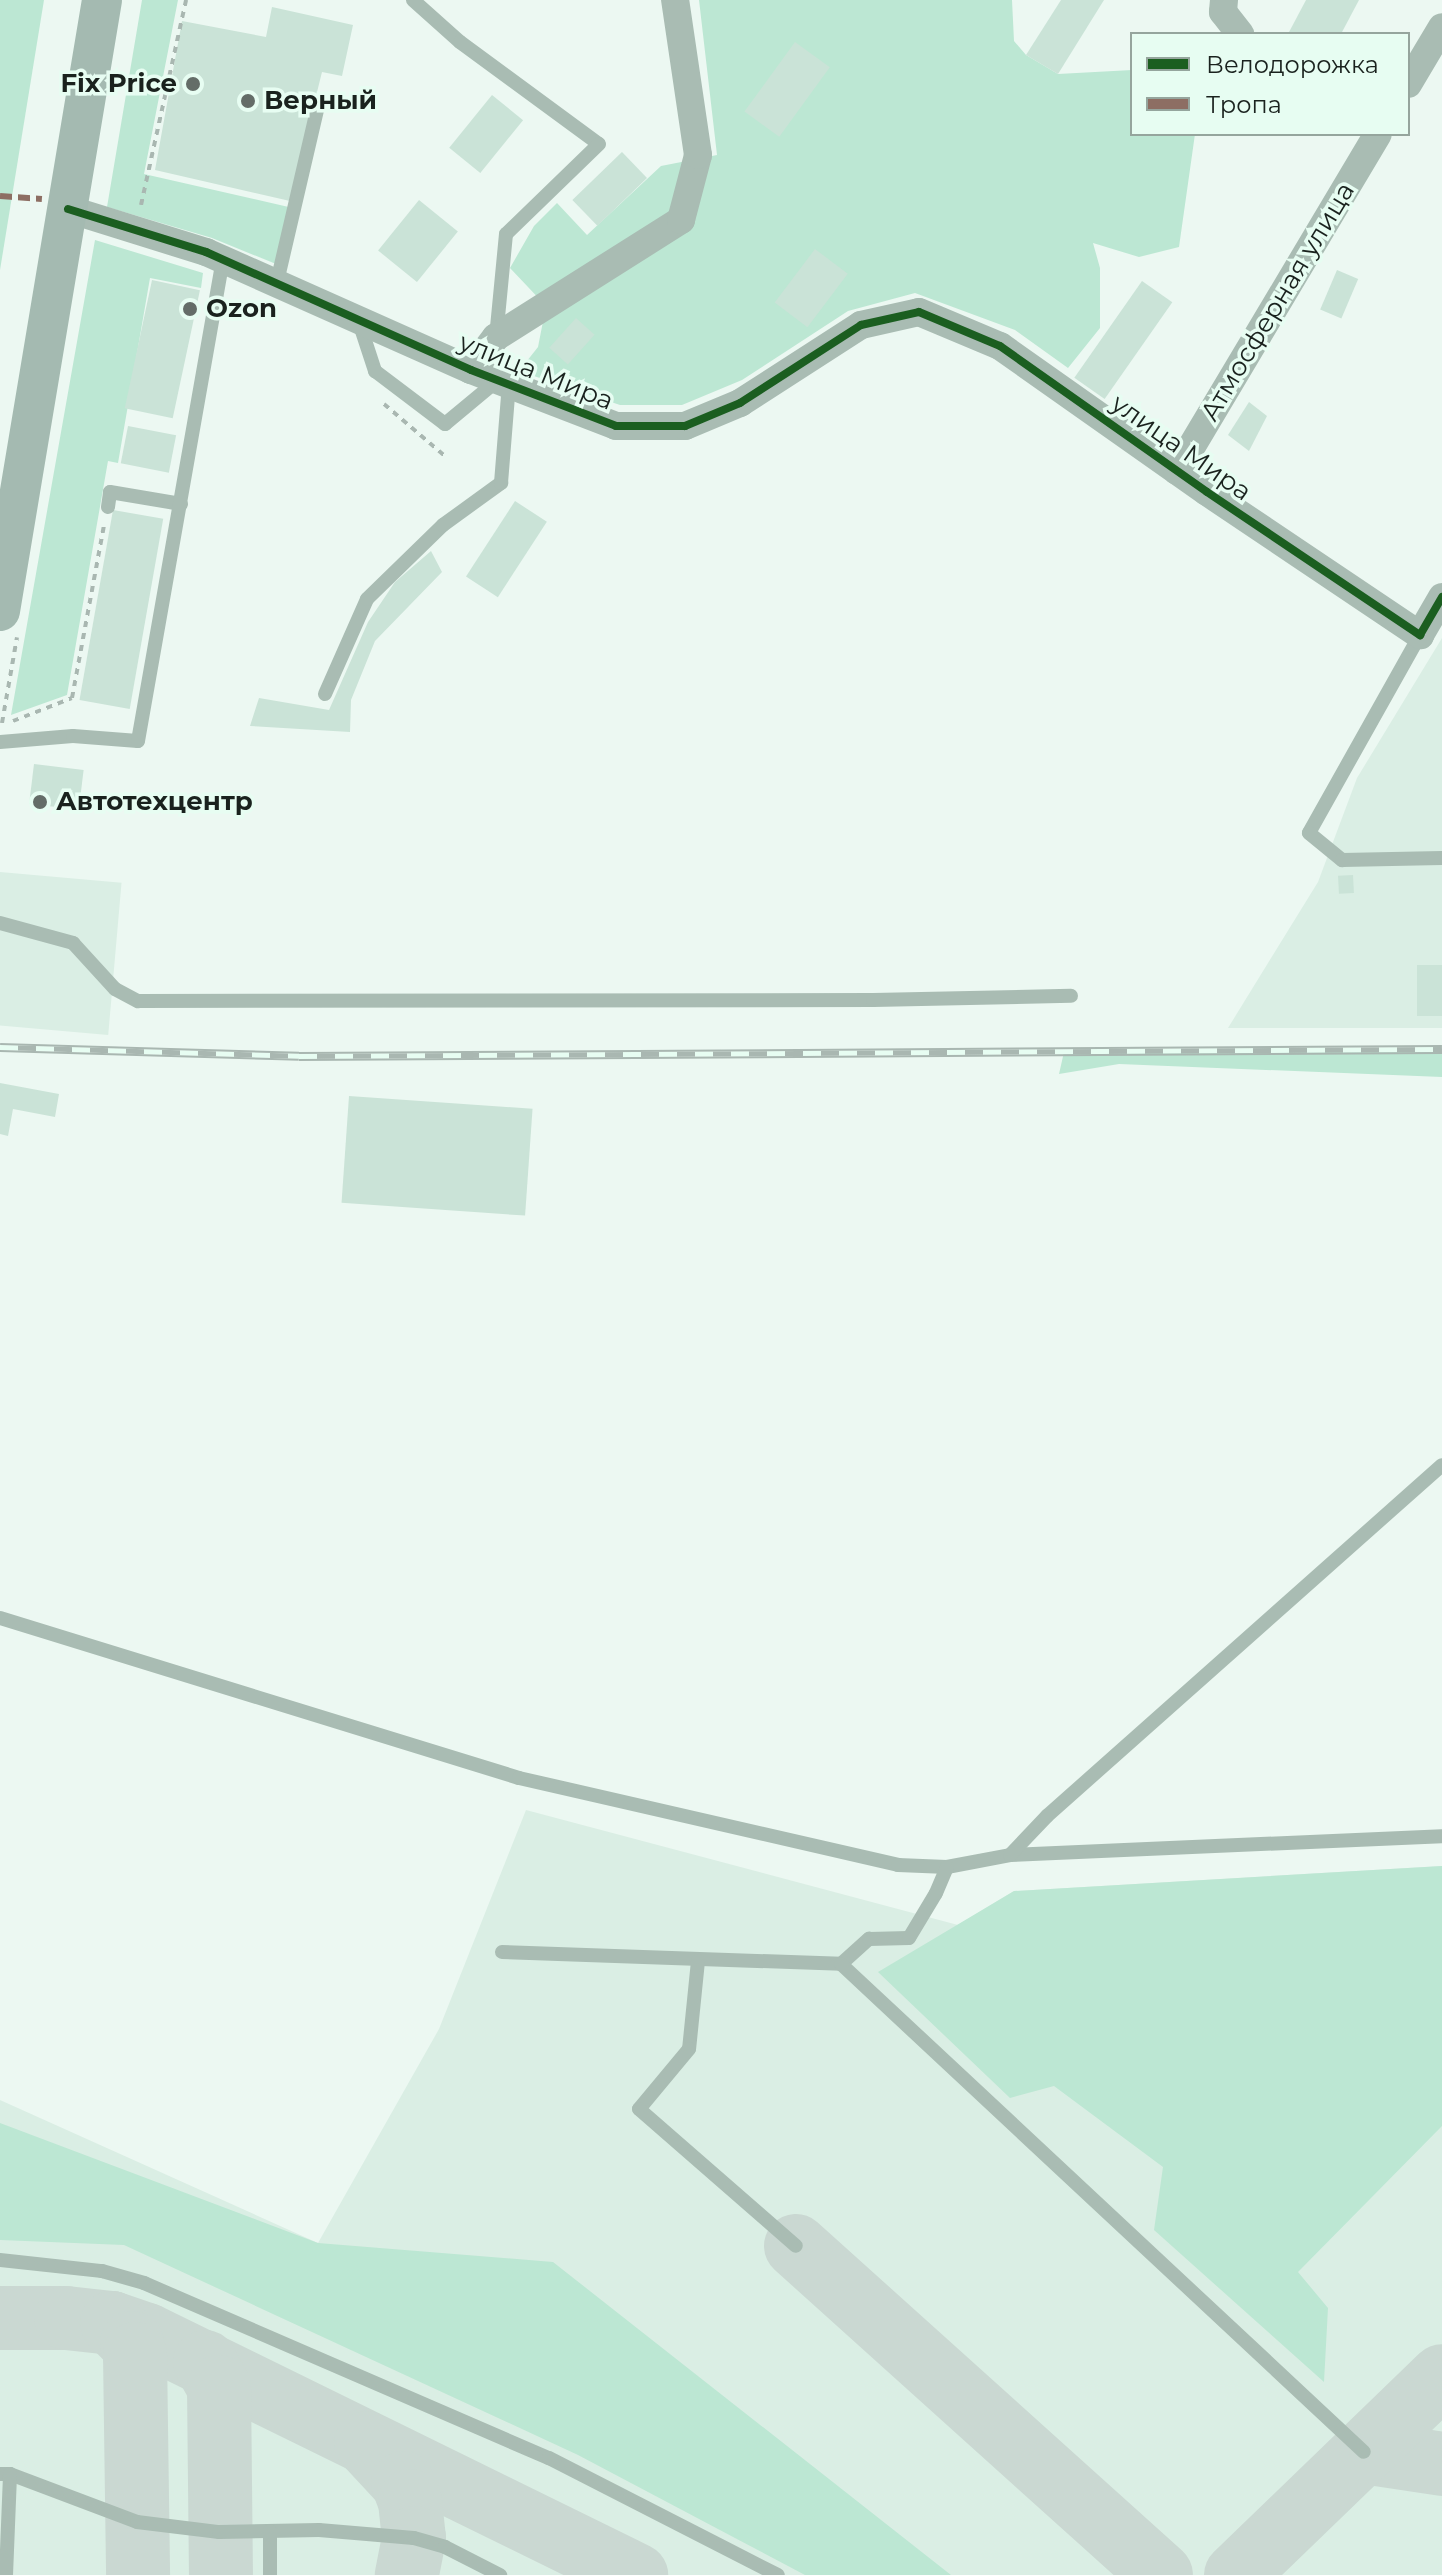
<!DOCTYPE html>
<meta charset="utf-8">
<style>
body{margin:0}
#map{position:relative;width:1442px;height:2575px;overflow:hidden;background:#ecf8f2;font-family:Montserrat,sans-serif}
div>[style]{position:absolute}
.built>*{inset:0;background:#daeee4;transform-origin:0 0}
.green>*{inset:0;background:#bce7d3}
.taxiway>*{height:64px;margin:-32px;padding:0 32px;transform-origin:32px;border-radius:32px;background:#cad8d2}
.building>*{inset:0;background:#cae3d7;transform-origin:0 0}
.path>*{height:4px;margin-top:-2px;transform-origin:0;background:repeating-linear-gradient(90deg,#a9b7b1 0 6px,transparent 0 12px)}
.lane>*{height:14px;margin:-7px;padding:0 7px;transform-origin:7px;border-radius:7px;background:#a9bcb3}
.street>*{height:28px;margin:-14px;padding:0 14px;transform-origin:14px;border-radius:14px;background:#a9bcb3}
.secondary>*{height:40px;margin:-20px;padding:0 20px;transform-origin:20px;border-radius:20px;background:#a4bab1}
.rail>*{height:9px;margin-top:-4.5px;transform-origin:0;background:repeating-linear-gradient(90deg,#e7fdf2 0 18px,#a9b7b1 0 36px);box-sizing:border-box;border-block:2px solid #a9b7b1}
.quiet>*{height:6px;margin-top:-3px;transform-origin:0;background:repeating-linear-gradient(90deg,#8d6e63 0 12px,transparent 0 18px)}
.cycleway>*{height:8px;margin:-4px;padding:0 4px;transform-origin:4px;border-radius:4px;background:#1b5e20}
.dots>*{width:22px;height:22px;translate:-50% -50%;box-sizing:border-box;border:4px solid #e7fdf2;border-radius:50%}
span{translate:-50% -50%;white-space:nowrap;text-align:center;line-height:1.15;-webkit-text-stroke:7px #e7fdf2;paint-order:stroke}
.poi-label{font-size:26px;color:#1a221e;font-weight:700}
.right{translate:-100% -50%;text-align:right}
.left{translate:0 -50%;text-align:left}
.street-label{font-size:26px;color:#1a221e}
.legend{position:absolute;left:1130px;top:32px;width:280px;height:104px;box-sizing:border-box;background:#e7fdf2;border:2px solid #95a59d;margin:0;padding:10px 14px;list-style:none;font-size:24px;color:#1a221e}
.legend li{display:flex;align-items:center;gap:16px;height:40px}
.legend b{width:40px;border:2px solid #95a59d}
</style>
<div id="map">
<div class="built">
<div style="clip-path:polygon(1442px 638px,1442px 1028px,1228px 1028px,1318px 882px,1357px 778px)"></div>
<div style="left:0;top:872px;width:122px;height:153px;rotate:5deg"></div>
<div style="clip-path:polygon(526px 1810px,958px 1925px,1014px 1891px,1442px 1866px,1442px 2575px,0 2575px,0 2100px,318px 2243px,439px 2029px)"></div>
</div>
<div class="green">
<div style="clip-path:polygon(0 0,44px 0,0 270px)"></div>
<div style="clip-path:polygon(142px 0,178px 0,144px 174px,293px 208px,276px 264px,212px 238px,107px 207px)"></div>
<div style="clip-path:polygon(699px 0,1012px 0,1014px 41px,1026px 55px,1058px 74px,1132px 70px,1132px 134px,1195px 134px,1179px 247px,1139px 257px,1093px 243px,1100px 268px,1100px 328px,1068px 368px,1015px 330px,915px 293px,848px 311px,742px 380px,682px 405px,620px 405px,519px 371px,538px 347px,546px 306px,510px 268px,534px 226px,557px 203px,587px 235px,661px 166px,717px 155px)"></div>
<div style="clip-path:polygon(95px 240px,203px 273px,201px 288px,150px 278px,118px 463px,108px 461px,67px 695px,11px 715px)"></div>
<div style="clip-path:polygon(1442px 1049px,1442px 1077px,1119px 1064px,1059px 1074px,1064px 1052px)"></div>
<div style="clip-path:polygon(1442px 1866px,1442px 2126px,1298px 2272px,1328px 2308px,1324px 2382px,1154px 2230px,1163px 2167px,1054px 2086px,1010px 2098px,878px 1972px,1014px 1891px)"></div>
<div style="clip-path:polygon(0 2123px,318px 2243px,553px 2262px,951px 2575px,805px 2575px,578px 2455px,124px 2245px,0 2240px)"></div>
</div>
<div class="taxiway">
<div style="left:796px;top:2246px;width:491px;rotate:42deg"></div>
<div style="left:0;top:2318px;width:66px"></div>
<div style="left:66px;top:2318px;width:46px;rotate:6.2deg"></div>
<div style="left:112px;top:2323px;width:37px;rotate:19deg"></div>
<div style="left:147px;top:2335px;width:545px;rotate:26.14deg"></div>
<div style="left:112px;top:2323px;width:28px;rotate:45deg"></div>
<div style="left:132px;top:2343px;width:11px;rotate:75deg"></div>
<div style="left:135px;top:2354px;width:221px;rotate:89.2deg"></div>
<div style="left:205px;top:2362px;width:29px;rotate:61deg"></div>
<div style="left:219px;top:2387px;width:188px;rotate:89.4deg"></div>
<div style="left:366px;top:2443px;width:54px;rotate:47.2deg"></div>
<div style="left:403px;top:2483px;width:19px;rotate:69deg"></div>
<div style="left:410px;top:2501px;width:37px;rotate:84deg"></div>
<div style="left:414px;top:2538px;width:38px;rotate:101deg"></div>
<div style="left:1364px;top:2452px;width:79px;rotate:8.7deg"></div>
<div style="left:1236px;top:2575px;width:286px;rotate:-44deg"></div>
</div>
<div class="building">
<div style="clip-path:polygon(1061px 0,1104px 0,1058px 74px,1026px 55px)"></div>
<div style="clip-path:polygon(1306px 0,1359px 0,1341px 34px,1288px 34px)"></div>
<div style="clip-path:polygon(272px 7px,353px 25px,342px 76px,322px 72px,290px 201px,155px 170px,182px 21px,266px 37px)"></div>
<div style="left:795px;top:42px;width:43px;height:86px;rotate:36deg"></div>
<div style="left:492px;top:95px;width:40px;height:68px;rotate:39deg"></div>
<div style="left:622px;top:152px;width:36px;height:69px;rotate:46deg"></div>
<div style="left:419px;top:200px;width:50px;height:65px;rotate:39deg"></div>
<div style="left:815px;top:249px;width:41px;height:67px;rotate:37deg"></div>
<div style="left:1337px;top:270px;width:23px;height:43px;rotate:23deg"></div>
<div style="left:152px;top:280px;width:49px;height:131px;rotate:12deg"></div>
<div style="left:1142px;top:281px;width:37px;height:118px;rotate:35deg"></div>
<div style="left:576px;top:318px;width:25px;height:40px;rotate:42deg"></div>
<div style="clip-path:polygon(1249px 402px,1267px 416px,1249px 451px,1228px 435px)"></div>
<div style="left:128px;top:426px;width:49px;height:38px;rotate:11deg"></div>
<div style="left:515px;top:501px;width:38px;height:90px;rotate:33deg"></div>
<div style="left:113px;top:510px;width:51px;height:193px;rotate:10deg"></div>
<div style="clip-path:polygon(431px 551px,442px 572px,375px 641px,351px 700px,350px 732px,250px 726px,259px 698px,329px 710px,368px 622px,395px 582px)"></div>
<div style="left:34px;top:764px;width:50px;height:40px;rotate:7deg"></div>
<div style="left:1353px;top:875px;width:18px;height:15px;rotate:87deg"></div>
<div style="left:1417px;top:965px;width:25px;height:51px"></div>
<div style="clip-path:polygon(0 1083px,59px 1094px,55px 1117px,13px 1109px,8px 1136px,0 1134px)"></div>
<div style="left:349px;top:1096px;width:184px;height:107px;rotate:4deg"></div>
</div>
<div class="path">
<div style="left:141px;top:205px;width:210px;rotate:-77.6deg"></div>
<div style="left:384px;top:404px;width:82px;rotate:40.5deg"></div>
<div style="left:13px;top:721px;width:63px;rotate:-21.3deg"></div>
<div style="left:72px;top:698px;width:176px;rotate:-79.5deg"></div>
<div style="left:2px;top:723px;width:87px;rotate:-80.1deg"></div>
</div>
<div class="lane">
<div style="left:413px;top:0;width:63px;rotate:41.8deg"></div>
<div style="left:460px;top:42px;width:172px;rotate:36.3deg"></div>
<div style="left:599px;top:144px;width:129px;rotate:135.9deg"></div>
<div style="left:506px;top:234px;width:103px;rotate:95.5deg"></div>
<div style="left:277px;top:282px;width:186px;rotate:-76.9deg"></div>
<div style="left:359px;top:322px;width:52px;rotate:71.9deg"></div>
<div style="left:375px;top:371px;width:88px;rotate:37.1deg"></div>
<div style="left:445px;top:424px;width:69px;rotate:-39.7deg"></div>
<div style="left:108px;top:507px;width:15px;rotate:-82deg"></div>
<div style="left:110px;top:492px;width:72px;rotate:9.6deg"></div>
<div style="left:1420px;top:635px;width:227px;rotate:119.3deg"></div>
<div style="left:1309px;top:833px;width:43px;rotate:39.3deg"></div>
<div style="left:1342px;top:860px;width:100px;rotate:-1.1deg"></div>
<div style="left:325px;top:694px;width:104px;rotate:-66.1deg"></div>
<div style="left:367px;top:599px;width:106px;rotate:-44.2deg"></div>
<div style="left:443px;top:525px;width:72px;rotate:-35.9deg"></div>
<div style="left:501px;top:483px;width:99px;rotate:-85.4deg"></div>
<div style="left:0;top:742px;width:73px;rotate:-4.7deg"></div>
<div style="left:73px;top:736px;width:65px;rotate:4.4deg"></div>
<div style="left:138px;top:741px;width:489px;rotate:-80deg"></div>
<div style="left:0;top:923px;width:76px;rotate:15.3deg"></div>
<div style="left:73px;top:943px;width:62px;rotate:47.6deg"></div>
<div style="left:115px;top:989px;width:26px;rotate:28deg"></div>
<div style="left:138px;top:1001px;width:735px;rotate:-0.08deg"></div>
<div style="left:873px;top:1000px;width:198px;rotate:-1.2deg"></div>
<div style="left:0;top:1618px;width:543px;rotate:17.13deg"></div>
<div style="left:519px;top:1778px;width:389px;rotate:12.9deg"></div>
<div style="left:898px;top:1865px;width:49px;rotate:2.3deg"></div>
<div style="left:947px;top:1867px;width:64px;rotate:-10.8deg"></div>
<div style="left:1010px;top:1855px;width:432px;rotate:-2.5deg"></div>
<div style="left:1010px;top:1855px;width:54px;rotate:-46.5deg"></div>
<div style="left:1047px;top:1816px;width:528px;rotate:-41.62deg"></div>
<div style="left:502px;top:1952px;width:339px;rotate:2deg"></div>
<div style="left:841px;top:1964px;width:38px;rotate:-42deg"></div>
<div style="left:869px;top:1939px;width:40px;rotate:-1.4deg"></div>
<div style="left:909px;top:1938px;width:52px;rotate:-59deg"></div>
<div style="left:936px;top:1893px;width:28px;rotate:-67deg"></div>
<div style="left:698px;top:1961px;width:88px;rotate:95.8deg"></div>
<div style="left:689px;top:2049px;width:78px;rotate:129.8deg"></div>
<div style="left:639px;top:2109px;width:208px;rotate:41.1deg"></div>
<div style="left:841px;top:1964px;width:715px;rotate:43.02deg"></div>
<div style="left:0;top:2260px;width:103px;rotate:6.2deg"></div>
<div style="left:102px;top:2271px;width:44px;rotate:15.9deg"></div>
<div style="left:144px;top:2283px;width:441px;rotate:23.4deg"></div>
<div style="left:549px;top:2458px;width:257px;rotate:27.1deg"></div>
<div style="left:0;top:2474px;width:10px"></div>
<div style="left:10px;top:2474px;width:136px;rotate:20.7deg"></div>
<div style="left:137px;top:2522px;width:83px;rotate:7deg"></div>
<div style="left:219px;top:2532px;width:100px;rotate:-1.1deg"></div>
<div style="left:319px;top:2530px;width:95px;rotate:4.8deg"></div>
<div style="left:414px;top:2538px;width:32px;rotate:16deg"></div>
<div style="left:445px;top:2547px;width:62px;rotate:27deg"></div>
<div style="left:270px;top:2531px;width:44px;rotate:90deg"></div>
<div style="left:6px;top:2575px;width:101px;rotate:-87.7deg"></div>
</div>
<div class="street">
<div style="left:1224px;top:0;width:12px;rotate:95deg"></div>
<div style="left:1223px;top:12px;width:28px;rotate:52deg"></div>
<div style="left:1408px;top:84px;width:66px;rotate:-59.2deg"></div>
<div style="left:68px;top:209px;width:145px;rotate:17.3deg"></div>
<div style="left:206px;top:252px;width:290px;rotate:24deg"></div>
<div style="left:471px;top:370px;width:155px;rotate:21.1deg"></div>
<div style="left:616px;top:426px;width:69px"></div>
<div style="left:685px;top:426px;width:60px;rotate:-22.7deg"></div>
<div style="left:740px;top:403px;width:144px;rotate:-32.8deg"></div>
<div style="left:861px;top:325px;width:59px;rotate:-12.6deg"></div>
<div style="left:919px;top:312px;width:88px;rotate:22.8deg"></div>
<div style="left:1000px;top:346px;width:253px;rotate:35.2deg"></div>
<div style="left:1207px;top:492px;width:257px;rotate:33.9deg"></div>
<div style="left:1420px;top:635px;width:44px;rotate:-59.9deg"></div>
<div style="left:471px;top:370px;width:41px;rotate:-52.9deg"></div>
<div style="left:496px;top:337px;width:219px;rotate:-32.3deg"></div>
<div style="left:681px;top:220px;width:67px;rotate:-75.3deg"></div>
<div style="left:698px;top:155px;width:157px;rotate:-98.4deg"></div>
<div style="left:1177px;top:471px;width:392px;rotate:-59.2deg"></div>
</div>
<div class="secondary">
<div style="left:0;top:611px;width:619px;rotate:-80.52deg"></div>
</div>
<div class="rail">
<div style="left:0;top:1047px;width:299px;rotate:1.7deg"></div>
<div style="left:299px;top:1056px;width:1143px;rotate:-0.35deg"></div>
</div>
<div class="quiet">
<div style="left:0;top:196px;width:42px;rotate:4.1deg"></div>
</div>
<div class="cycleway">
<div style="left:68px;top:209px;width:145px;rotate:17.3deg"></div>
<div style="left:206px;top:252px;width:290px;rotate:24deg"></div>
<div style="left:471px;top:370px;width:155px;rotate:21.1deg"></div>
<div style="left:616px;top:426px;width:69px"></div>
<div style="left:685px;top:426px;width:60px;rotate:-22.7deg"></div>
<div style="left:740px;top:403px;width:144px;rotate:-32.8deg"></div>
<div style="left:861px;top:325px;width:59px;rotate:-12.6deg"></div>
<div style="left:919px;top:312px;width:88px;rotate:22.8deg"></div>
<div style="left:1000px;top:346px;width:253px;rotate:35.2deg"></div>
<div style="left:1207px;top:492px;width:257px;rotate:33.9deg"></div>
<div style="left:1420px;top:635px;width:44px;rotate:-59.9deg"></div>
</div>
<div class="dots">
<div style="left:193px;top:84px;background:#646d68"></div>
<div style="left:248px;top:101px;background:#646d68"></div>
<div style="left:190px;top:309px;background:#646d68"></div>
<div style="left:40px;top:802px;background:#646d68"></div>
</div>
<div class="poi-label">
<span class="right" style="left:177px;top:84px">Fix Price</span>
<span class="left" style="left:264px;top:101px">Верный</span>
<span class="left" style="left:206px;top:309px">Ozon</span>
<span class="left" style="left:56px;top:802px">Автотехцентр</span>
</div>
<div class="street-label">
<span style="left:1278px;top:302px;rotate:-59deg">Атмосферная улица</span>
<span style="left:536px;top:372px;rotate:22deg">улица Мира</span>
<span style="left:1181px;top:448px;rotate:35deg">улица Мира</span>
</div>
<ul class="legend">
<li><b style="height:10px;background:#1b5e20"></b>Велодорожка</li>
<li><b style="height:10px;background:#8d6e63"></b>Тропа</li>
</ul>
</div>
